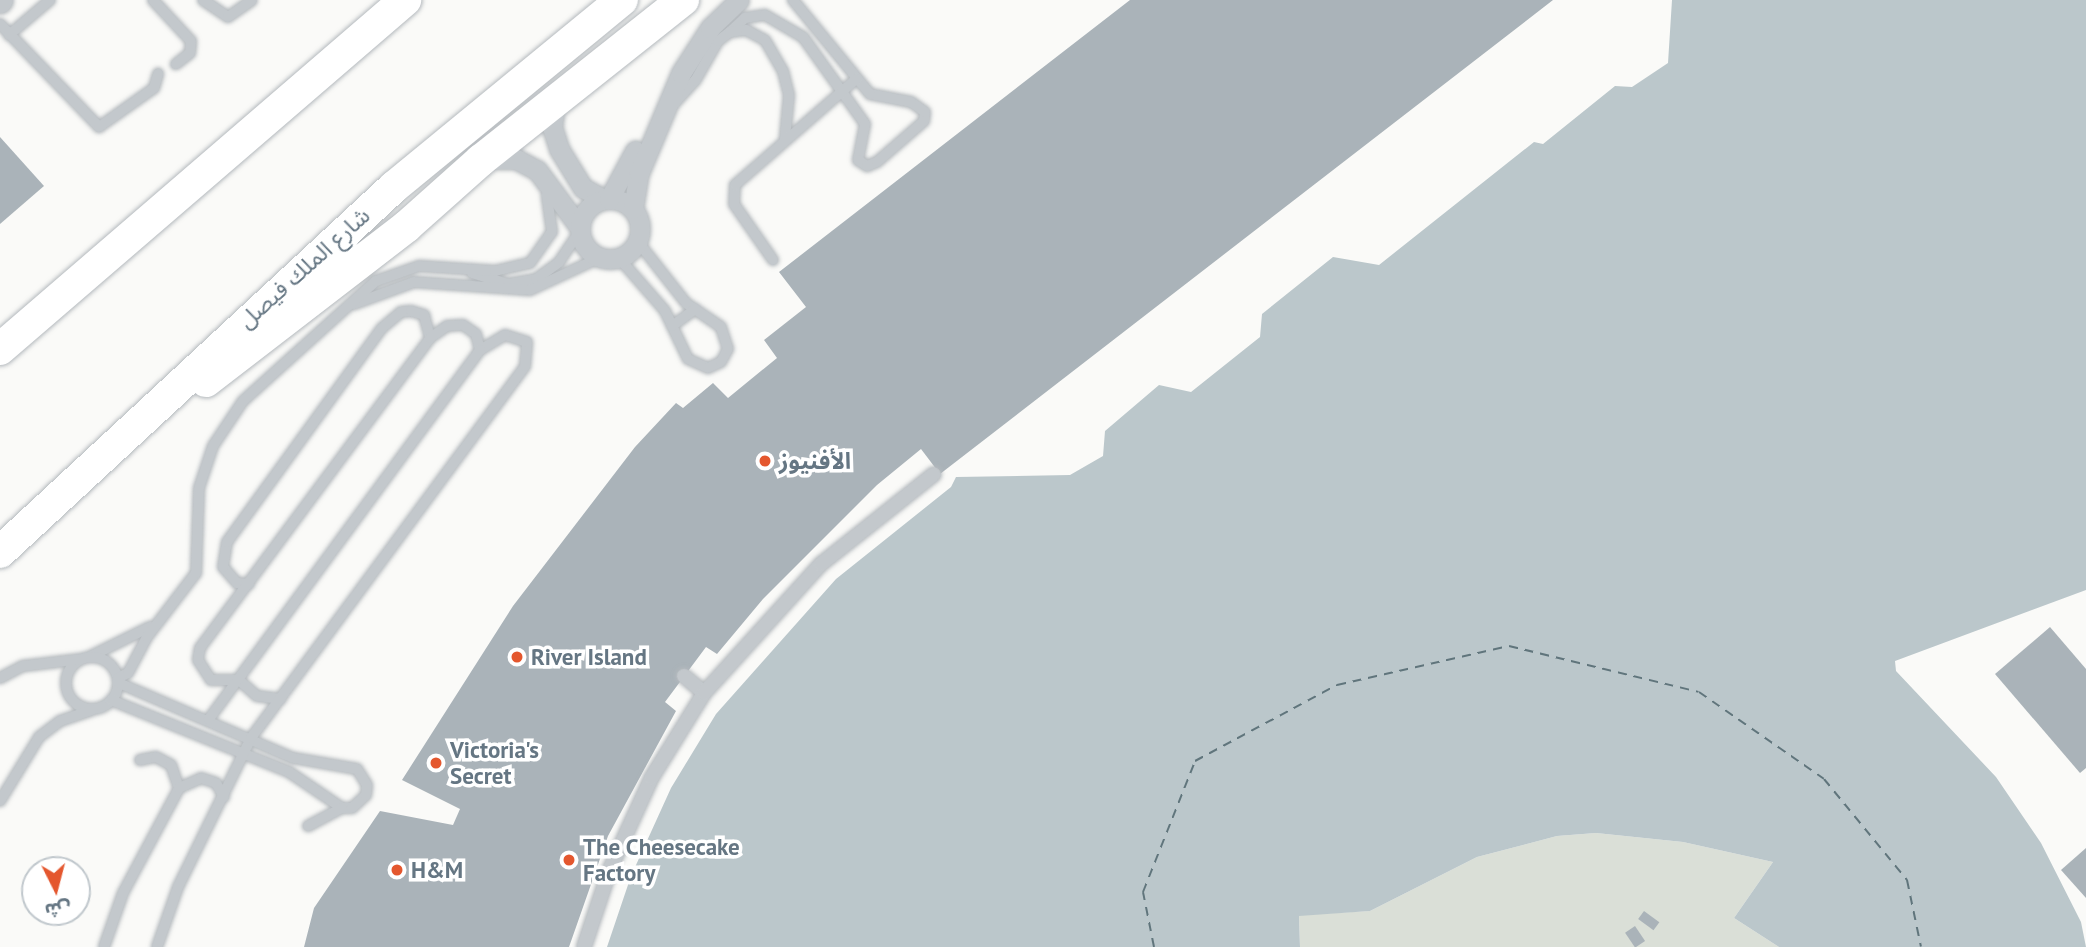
<!DOCTYPE html>
<meta charset="utf-8">
<style>
body{margin:0}
#map{position:relative;width:2086px;height:947px;overflow:hidden;background:#fafaf8;font-family:"PT Sans","Noto Sans Arabic",sans-serif}
div>[style]{position:absolute}
.green>*{inset:0;background:#dadfd7}
.water>*{inset:0;background:#bbc7cb}
.ferry>*{height:2px;margin-top:-1px;transform-origin:0;background:repeating-linear-gradient(90deg,#60757c 0 9px,transparent 0 16px)}
.building>*{inset:0;background:#aab3b9;transform-origin:0 0}
.roads{filter:drop-shadow(0 0 2px #b4b9bd) drop-shadow(0 0 2px #b4b9bd)}
.service>*{height:10px;margin:-5px;padding:0 5px;transform-origin:5px;border-radius:5px;background:#c3c8cc}
.service>.ring{margin:-5px;padding:0;box-sizing:content-box;background:none;border:10px solid #c3c8cc;border-radius:50%}
.pedestrian>*{height:14px;margin:-7px;padding:0 7px;transform-origin:7px;border-radius:7px;background:#c3c8cc}
.minor>*{height:19px;margin:-9.5px;padding:0 9.5px;transform-origin:9.5px;border-radius:9.5px;background:#c3c8cc}
.minor>.ring{margin:-9.5px;padding:0;box-sizing:content-box;background:none;border:19px solid #c3c8cc;border-radius:50%}
.tertiary>*{height:23px;margin:-11.5px;padding:0 11.5px;transform-origin:11.5px;border-radius:11.5px;background:#c3c8cc}
.trunk>*{height:32px;margin:-16px;padding:0 16px;transform-origin:16px;border-radius:16px;background:#fff}
.dots>*{width:19px;height:19px;translate:-50% -50%;box-sizing:border-box;border:4px solid #fff;border-radius:50%}
span{translate:-50% -50%;white-space:nowrap;text-align:center;line-height:1.15;-webkit-text-stroke:7px #fff;paint-order:stroke}
.street-label{font-size:23px;color:#657683}
.poi-label{font-size:23px;color:#657683;font-weight:700}
.left{translate:0 -50%;text-align:left}
.north{position:absolute;left:21px;top:856px;width:70px;height:70px;box-sizing:border-box;background:#fff;border:2px solid #c1c8cd;border-radius:50%;rotate:174deg;font-size:19px;font-weight:700;line-height:28px;text-align:center;color:#657683}
.north::after{content:'';display:block;margin:auto;width:24px;height:32px;background:#e4572e;clip-path:polygon(50% 0,100% 100%,50% 72%,0 100%)}
</style>
<div id="map">
<div class="green">
<div style="clip-path:polygon(1596px 833px,1683px 842px,1773px 862px,1734px 918px,1779px 947px,1300px 947px,1299px 915px,1370px 911px,1477px 857px,1557px 836px)"></div>
</div>
<div class="water">
<div style="clip-path:polygon(1672px 0,2086px 0,2086px 590px,1895px 661px,1896px 671px,1996px 777px,2041px 843px,2081px 922px,2086px 947px,1779px 947px,1734px 918px,1773px 862px,1683px 842px,1596px 833px,1557px 836px,1477px 857px,1370px 911px,1299px 916px,1300px 947px,607px 947px,631px 876px,671px 788px,716px 714px,836px 579px,951px 487px,956px 477px,1070px 475px,1103px 456px,1105px 431px,1159px 385px,1191px 392px,1260px 337px,1262px 314px,1333px 257px,1379px 265px,1534px 142px,1543px 144px,1615px 86px,1632px 87px,1668px 63px)"></div>
</div>
<div class="ferry">
<div style="left:1154px;top:947px;width:56px;rotate:-101.3deg"></div>
<div style="left:1143px;top:892px;width:141px;rotate:-68.3deg"></div>
<div style="left:1195px;top:761px;width:161px;rotate:-28.2deg"></div>
<div style="left:1337px;top:685px;width:176px;rotate:-12.8deg"></div>
<div style="left:1509px;top:646px;width:195px;rotate:13.6deg"></div>
<div style="left:1699px;top:692px;width:152px;rotate:34.8deg"></div>
<div style="left:1824px;top:779px;width:131px;rotate:50.6deg"></div>
<div style="left:1907px;top:880px;width:68px;rotate:78.2deg"></div>
</div>
<div class="building">
<div style="clip-path:polygon(1130px 0,1553px 0,940px 474px,921px 449px,877px 485px,763px 599px,717px 654px,706px 647px,665px 702px,676px 711px,608px 836px,569px 947px,304px 947px,314px 908px,380px 811px,453px 825px,460px 809px,402px 780px,513px 606px,635px 447px,676px 403px,683px 408px,713px 383px,728px 398px,777px 358px,764px 340px,806px 307px,779px 272px)"></div>
<div style="clip-path:polygon(0 137px,44px 186px,0 224px)"></div>
<div style="clip-path:polygon(2050px 627px,2086px 669px,2086px 768px,2080px 773px,1995px 674px)"></div>
<div style="clip-path:polygon(2086px 848px,2086px 898px,2061px 870px)"></div>
<div style="left:1644px;top:911px;width:19px;height:10px;rotate:36deg"></div>
<div style="left:1635px;top:926px;width:18px;height:12px;rotate:56deg"></div>
</div>
<div class="roads">
<div class="service">
<div style="left:153px;top:0;width:56px;rotate:47.2deg"></div>
<div style="left:191px;top:41px;width:12px;rotate:95deg"></div>
<div style="left:190px;top:53px;width:18px;rotate:142deg"></div>
<div style="left:203px;top:0;width:30px;rotate:34deg"></div>
<div style="left:228px;top:17px;width:29px;rotate:-35deg"></div>
<div style="left:0;top:24px;width:143px;rotate:46.1deg"></div>
<div style="left:99px;top:127px;width:67px;rotate:-35.3deg"></div>
<div style="left:154px;top:88px;width:15px;rotate:-74deg"></div>
<div style="left:730px;top:32px;width:21px;rotate:-43deg"></div>
<div style="left:745px;top:18px;width:20px;rotate:-9deg"></div>
<div style="left:765px;top:15px;width:44px;rotate:30.1deg"></div>
<div style="left:803px;top:37px;width:107px;rotate:54.5deg"></div>
<div style="left:865px;top:124px;width:37px;rotate:101deg"></div>
<div style="left:858px;top:160px;width:11px;rotate:34deg"></div>
<div style="left:867px;top:166px;width:11px;rotate:-22deg"></div>
<div style="left:877px;top:162px;width:62px;rotate:-41.1deg"></div>
<div style="left:924px;top:121px;width:9px;rotate:-84deg"></div>
<div style="left:925px;top:112px;width:17px;rotate:-144deg"></div>
<div style="left:911px;top:102px;width:42px;rotate:-169deg"></div>
<div style="left:870px;top:94px;width:122px;rotate:-129.3deg"></div>
<div style="left:9px;top:35px;width:54px;rotate:-40.5deg"></div>
<div style="left:674px;top:104px;width:31px;rotate:-48deg"></div>
<div style="left:695px;top:81px;width:46px;rotate:-60.1deg"></div>
<div style="left:718px;top:41px;width:15px;rotate:-37deg"></div>
<div style="left:730px;top:32px;width:16px;rotate:-7deg"></div>
<div style="left:746px;top:30px;width:21px;rotate:28deg"></div>
<div style="left:765px;top:40px;width:36px;rotate:60deg"></div>
<div style="left:783px;top:71px;width:25px;rotate:76deg"></div>
<div style="left:789px;top:95px;width:43px;rotate:95.3deg"></div>
<div style="left:619px;top:258px;width:70px;rotate:49deg"></div>
<div style="left:665px;top:311px;width:53px;rotate:64.4deg"></div>
<div style="left:688px;top:359px;width:22px;rotate:24deg"></div>
<div style="left:708px;top:368px;width:14px;rotate:-25deg"></div>
<div style="left:721px;top:362px;width:15px;rotate:-62deg"></div>
<div style="left:728px;top:349px;width:23px;rotate:-108deg"></div>
<div style="left:721px;top:327px;width:42px;rotate:-145.6deg"></div>
<div style="left:686px;top:303px;width:78px;rotate:-128.2deg"></div>
<div style="left:773px;top:260px;width:68px;rotate:-124.9deg"></div>
<div style="left:734px;top:204px;width:19px;rotate:-87deg"></div>
<div style="left:735px;top:185px;width:161px;rotate:-41.2deg"></div>
<div style="left:472px;top:273px;width:38px;rotate:17deg"></div>
<div style="left:508px;top:284px;width:28px;rotate:-10deg"></div>
<div style="left:536px;top:279px;width:29px;rotate:-36deg"></div>
<div style="left:559px;top:262px;width:37px;rotate:-56deg"></div>
<div style="left:354px;top:304px;width:64px;rotate:-20.1deg"></div>
<div style="left:414px;top:282px;width:116px;rotate:3.9deg"></div>
<div style="left:530px;top:290px;width:76px;rotate:-24.9deg"></div>
<div style="left:672px;top:326px;width:29px;rotate:-36deg"></div>
<div style="left:249px;top:584px;width:12px;rotate:-175deg"></div>
<div style="left:237px;top:583px;width:21px;rotate:-131deg"></div>
<div style="left:223px;top:567px;width:25px;rotate:-81deg"></div>
<div style="left:227px;top:542px;width:264px;rotate:-54.1deg"></div>
<div style="left:382px;top:328px;width:25px;rotate:-40deg"></div>
<div style="left:401px;top:312px;width:10px;rotate:-6deg"></div>
<div style="left:411px;top:311px;width:14px;rotate:17deg"></div>
<div style="left:424px;top:315px;width:24px;rotate:75deg"></div>
<div style="left:91px;top:656px;width:66px;rotate:-26.2deg"></div>
<div class="ring" style="left:66px;top:657px;width:42px;height:42px"></div>
<div style="left:0;top:678px;width:26px;rotate:-28deg"></div>
<div style="left:23px;top:666px;width:59px;rotate:-6.8deg"></div>
<div style="left:118px;top:678px;width:11px;rotate:-27deg"></div>
<div style="left:128px;top:673px;width:41px;rotate:-62.2deg"></div>
<div style="left:147px;top:637px;width:81px;rotate:-52.6deg"></div>
<div style="left:196px;top:573px;width:85px;rotate:-88deg"></div>
<div style="left:199px;top:488px;width:44px;rotate:-71.6deg"></div>
<div style="left:213px;top:446px;width:54px;rotate:-56.3deg"></div>
<div style="left:243px;top:401px;width:179px;rotate:-42.1deg"></div>
<div style="left:376px;top:281px;width:46px;rotate:-19.2deg"></div>
<div style="left:419px;top:266px;width:76px;rotate:3.8deg"></div>
<div style="left:495px;top:271px;width:36px;rotate:-13deg"></div>
<div style="left:530px;top:263px;width:38px;rotate:-55deg"></div>
<div style="left:552px;top:232px;width:37px;rotate:-98deg"></div>
<div style="left:239px;top:680px;width:28px;rotate:180deg"></div>
<div style="left:211px;top:680px;width:24px;rotate:-123deg"></div>
<div style="left:198px;top:660px;width:12px;rotate:-81deg"></div>
<div style="left:200px;top:648px;width:386px;rotate:-53.4deg"></div>
<div style="left:430px;top:338px;width:21px;rotate:-35deg"></div>
<div style="left:447px;top:326px;width:16px;rotate:-4deg"></div>
<div style="left:463px;top:325px;width:16px;rotate:35deg"></div>
<div style="left:476px;top:334px;width:16px;rotate:76deg"></div>
<div style="left:239px;top:680px;width:24px;rotate:42deg"></div>
<div style="left:257px;top:696px;width:24px;rotate:7deg"></div>
<div style="left:111px;top:700px;width:192px;rotate:22deg"></div>
<div style="left:289px;top:772px;width:64px;rotate:34.2deg"></div>
<div style="left:342px;top:808px;width:10px"></div>
<div style="left:352px;top:808px;width:19px;rotate:-43deg"></div>
<div style="left:366px;top:795px;width:10px;rotate:-84deg"></div>
<div style="left:367px;top:785px;width:19px;rotate:-122deg"></div>
<div style="left:357px;top:769px;width:65px;rotate:-170.2deg"></div>
<div style="left:293px;top:758px;width:189px;rotate:-156.7deg"></div>
<div style="left:140px;top:760px;width:16px;rotate:-11deg"></div>
<div style="left:156px;top:757px;width:17px;rotate:28deg"></div>
<div style="left:171px;top:765px;width:24px;rotate:71deg"></div>
<div style="left:0;top:801px;width:75px;rotate:-58.6deg"></div>
<div style="left:39px;top:737px;width:26px;rotate:-37deg"></div>
<div style="left:60px;top:721px;width:34px;rotate:-19deg"></div>
<div style="left:308px;top:826px;width:38px;rotate:-28deg"></div>
<div style="left:104px;top:947px;width:57px;rotate:-70.6deg"></div>
<div style="left:123px;top:893px;width:119px;rotate:-61.9deg"></div>
<div style="left:179px;top:788px;width:24px;rotate:-24deg"></div>
<div style="left:201px;top:778px;width:16px;rotate:18deg"></div>
<div style="left:216px;top:783px;width:16px;rotate:60deg"></div>
<div style="left:157px;top:947px;width:64px;rotate:-70.7deg"></div>
<div style="left:178px;top:887px;width:166px;rotate:-63.9deg"></div>
<div style="left:251px;top:738px;width:462px;rotate:-53.6deg"></div>
<div style="left:525px;top:366px;width:24px;rotate:-85deg"></div>
<div style="left:527px;top:342px;width:23px;rotate:-162deg"></div>
<div style="left:505px;top:335px;width:29px;rotate:149deg"></div>
<div style="left:480px;top:350px;width:458px;rotate:126.3deg"></div>
</div>
<div class="pedestrian">
<div style="left:684px;top:676px;width:26px;rotate:40deg"></div>
<div style="left:584px;top:947px;width:82px;rotate:-71.6deg"></div>
<div style="left:610px;top:869px;width:101px;rotate:-65.5deg"></div>
<div style="left:652px;top:777px;width:99px;rotate:-58.2deg"></div>
<div style="left:704px;top:693px;width:174px;rotate:-47.8deg"></div>
<div style="left:821px;top:564px;width:144px;rotate:-38.5deg"></div>
</div>
<div class="minor">
<div style="left:556px;top:99px;width:28px;rotate:98deg"></div>
<div style="left:552px;top:127px;width:23px;rotate:72deg"></div>
<div style="left:559px;top:149px;width:46px;rotate:58.4deg"></div>
<div style="left:583px;top:188px;width:24px;rotate:28deg"></div>
<div style="left:485px;top:159px;width:31px"></div>
<div style="left:516px;top:159px;width:24px;rotate:28deg"></div>
<div style="left:537px;top:170px;width:72px;rotate:53.4deg"></div>
<div class="ring" style="left:580px;top:199px;width:41px;height:41px"></div>
<div style="left:609px;top:199px;width:55px;rotate:-61.6deg"></div>
<div style="left:633px;top:209px;width:36px;rotate:-81deg"></div>
<div style="left:639px;top:173px;width:108px;rotate:-67.2deg"></div>
<div style="left:681px;top:73px;width:54px;rotate:-57.2deg"></div>
<div style="left:710px;top:28px;width:40px;rotate:-44deg"></div>
</div>
<div class="tertiary">
<div style="left:0;top:1px;width:1px;rotate:-45deg"></div>
</div>
<div class="trunk">
<div style="left:0;top:349px;width:535px;rotate:-40.75deg"></div>
<div style="left:206px;top:381px;width:254px;rotate:-37.6deg"></div>
<div style="left:407px;top:226px;width:99px;rotate:-41.7deg"></div>
<div style="left:481px;top:160px;width:258px;rotate:-38.4deg"></div>
<div style="left:0;top:552px;width:537px;rotate:-42.81deg"></div>
<div style="left:394px;top:187px;width:295px;rotate:-39.4deg"></div>
</div>
</div>
<div class="dots">
<div style="left:765px;top:461px;background:#e4572e"></div>
<div style="left:517px;top:657px;background:#e4572e"></div>
<div style="left:436px;top:763px;background:#e4572e"></div>
<div style="left:569px;top:860px;background:#e4572e"></div>
<div style="left:397px;top:870px;background:#e4572e"></div>
</div>
<div class="street-label">
<span style="left:304px;top:268px;rotate:-42deg">شارع الملك فيصل</span>
</div>
<div class="poi-label">
<span class="left" style="left:779px;top:461px">الأفنيوز</span>
<span class="left" style="left:531px;top:657px">River Island</span>
<span class="left" style="left:450px;top:763px">Victoria's<br>Secret</span>
<span class="left" style="left:583px;top:860px">The Cheesecake<br>Factory</span>
<span class="left" style="left:411px;top:870px">H&amp;M</span>
</div>
<div class="north">ش</div>
</div>
